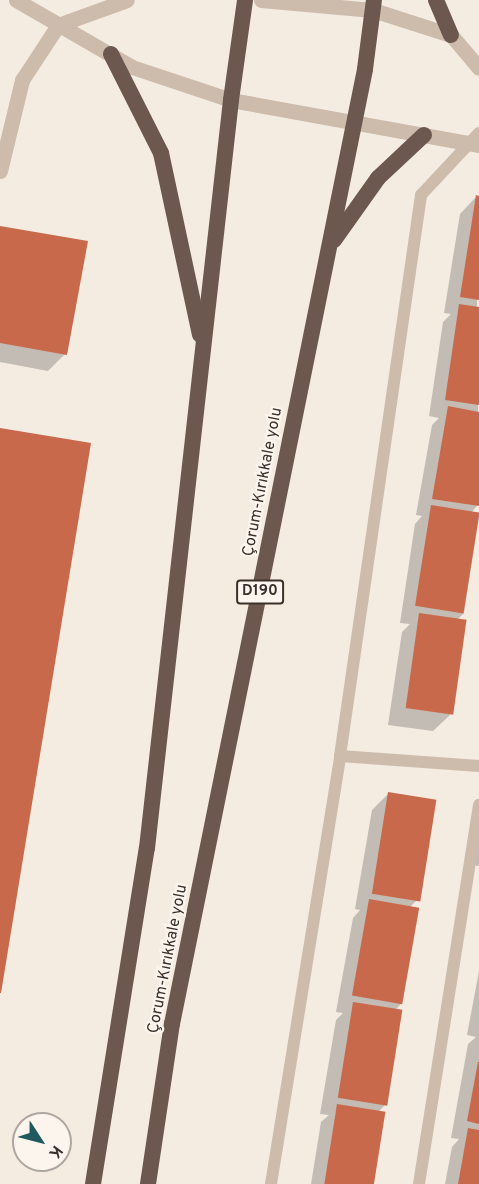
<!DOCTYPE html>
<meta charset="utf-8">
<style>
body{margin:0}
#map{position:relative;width:479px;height:1184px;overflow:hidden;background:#f4ebe1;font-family:Overpass,sans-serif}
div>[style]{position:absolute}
.shadow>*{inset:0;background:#0003}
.building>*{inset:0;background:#c8694b;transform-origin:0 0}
.service>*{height:12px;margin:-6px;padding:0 6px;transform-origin:6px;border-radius:6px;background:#cdbbac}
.minor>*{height:15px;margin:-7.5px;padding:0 7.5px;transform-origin:7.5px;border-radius:7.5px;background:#cdbbac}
.trunk>*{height:16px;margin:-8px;padding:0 8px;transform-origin:8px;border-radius:8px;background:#6c584f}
span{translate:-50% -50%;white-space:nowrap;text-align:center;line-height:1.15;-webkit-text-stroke:4.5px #fbf5ee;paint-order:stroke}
.shield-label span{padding:2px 4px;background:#fbf5ee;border:2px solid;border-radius:4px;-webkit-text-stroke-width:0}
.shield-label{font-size:15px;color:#3b302b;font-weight:700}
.street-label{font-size:16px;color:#3b302b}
.north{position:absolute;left:12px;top:1112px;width:60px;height:60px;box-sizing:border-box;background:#fbf5ee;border:2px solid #aea6a0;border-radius:50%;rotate:126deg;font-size:16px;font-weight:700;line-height:24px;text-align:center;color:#3b302b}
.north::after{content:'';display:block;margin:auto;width:21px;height:27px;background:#1f5a5e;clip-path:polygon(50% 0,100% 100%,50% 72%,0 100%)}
</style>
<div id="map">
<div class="shadow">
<div style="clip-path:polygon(476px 197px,479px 503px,471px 513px,479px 517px,464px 613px,456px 621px,450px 715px,433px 731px,388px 725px,402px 632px,410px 624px,400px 623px,415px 524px,422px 516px,416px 515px,432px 425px,439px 418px,429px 416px,443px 322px,451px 314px,444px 313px,460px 214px)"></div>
<div style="clip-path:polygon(0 227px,65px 354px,48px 371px,0 362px)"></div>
<div style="clip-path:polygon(389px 793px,417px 900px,409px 908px,401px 1004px,395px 1010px,385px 1105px,378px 1112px,372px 1184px,311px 1184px,321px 1122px,329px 1115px,320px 1114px,336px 1020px,343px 1013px,336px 1012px,353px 918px,360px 910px,355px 909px,372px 810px)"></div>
<div style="clip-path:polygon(479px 823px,479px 866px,466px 864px)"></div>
<div style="clip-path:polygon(479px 971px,479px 1184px,445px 1184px,452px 1147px,459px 1139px,451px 1138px,468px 1044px,476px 1037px,467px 1035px)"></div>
</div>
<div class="building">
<div style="clip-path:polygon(476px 195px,479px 196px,479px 300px,460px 297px)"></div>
<div style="clip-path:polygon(0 226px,88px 241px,67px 355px,0 343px)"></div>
<div style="clip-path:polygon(459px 304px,479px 307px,479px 405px,445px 400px)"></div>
<div style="clip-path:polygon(448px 406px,479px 412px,479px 506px,432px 499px)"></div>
<div style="clip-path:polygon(0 428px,91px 443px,1px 993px,0 993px)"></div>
<div style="left:431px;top:505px;width:49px;height:102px;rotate:9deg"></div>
<div style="left:419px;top:613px;width:48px;height:96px;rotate:8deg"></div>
<div style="left:388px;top:792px;width:49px;height:103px;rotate:9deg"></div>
<div style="left:369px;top:899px;width:51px;height:98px;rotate:10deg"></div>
<div style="left:353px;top:1002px;width:50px;height:97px;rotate:9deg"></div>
<div style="clip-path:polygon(478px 1062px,479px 1062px,479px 1124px,467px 1121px)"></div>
<div style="left:337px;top:1104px;width:49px;height:81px;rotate:9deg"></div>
<div style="clip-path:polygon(468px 1128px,479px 1130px,479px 1184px,458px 1184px)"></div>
</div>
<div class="service">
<div style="left:340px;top:756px;width:139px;rotate:4.1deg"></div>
<div style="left:271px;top:1184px;width:434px;rotate:-80.8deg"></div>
<div style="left:340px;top:756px;width:567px;rotate:-81.78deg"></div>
<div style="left:421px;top:195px;width:85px;rotate:-46.9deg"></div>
<div style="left:419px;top:1184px;width:384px;rotate:-81deg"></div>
</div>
<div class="minor">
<div style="left:16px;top:0;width:134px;rotate:30deg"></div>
<div style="left:132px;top:67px;width:104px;rotate:18.4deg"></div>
<div style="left:231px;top:100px;width:252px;rotate:10.3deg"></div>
<div style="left:261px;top:0;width:112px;rotate:5.1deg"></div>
<div style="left:373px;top:10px;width:82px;rotate:17.8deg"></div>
<div style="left:451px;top:35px;width:43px;rotate:49.7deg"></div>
<div style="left:0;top:171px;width:94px;rotate:-76.4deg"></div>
<div style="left:22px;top:80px;width:66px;rotate:-56.8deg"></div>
<div style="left:58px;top:25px;width:73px;rotate:-19.9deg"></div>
</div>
<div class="trunk">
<div style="left:436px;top:0;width:38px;rotate:67deg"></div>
<div style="left:111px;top:54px;width:111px;rotate:63.2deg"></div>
<div style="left:161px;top:153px;width:186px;rotate:77.9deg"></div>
<div style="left:334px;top:240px;width:76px;rotate:-54.6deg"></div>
<div style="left:378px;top:178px;width:63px;rotate:-43.1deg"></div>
<div style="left:93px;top:1184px;width:340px;rotate:-80.9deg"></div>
<div style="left:147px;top:848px;width:753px;rotate:-83.59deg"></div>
<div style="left:231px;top:100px;width:101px;rotate:-82deg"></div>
<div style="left:148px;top:1184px;width:162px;rotate:-81.5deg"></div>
<div style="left:172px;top:1024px;width:974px;rotate:-78.57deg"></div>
<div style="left:365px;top:69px;width:70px;rotate:-82.6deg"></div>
</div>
<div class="shield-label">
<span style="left:260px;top:592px">D190</span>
</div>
<div class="street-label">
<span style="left:263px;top:482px;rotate:-79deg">Çorum-Kırıkkale yolu</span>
<span style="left:168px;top:959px;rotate:-79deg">Çorum-Kırıkkale yolu</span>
</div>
<div class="north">K</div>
</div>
